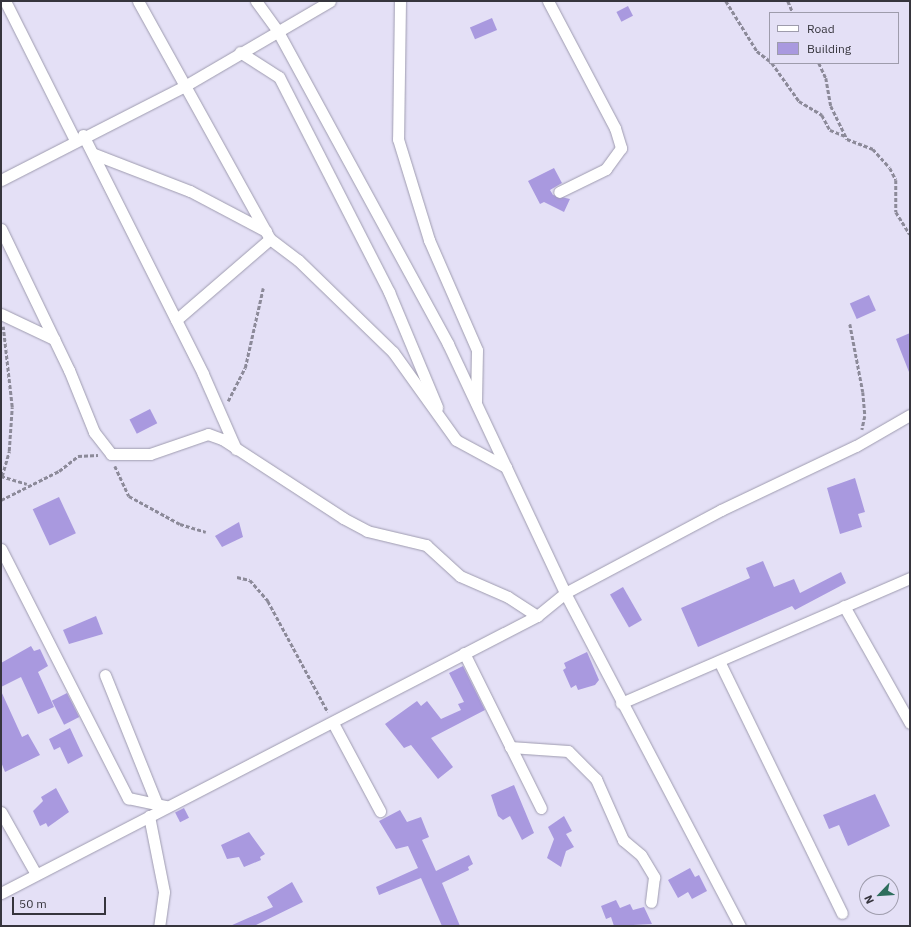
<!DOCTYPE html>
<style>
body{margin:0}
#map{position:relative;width:911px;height:927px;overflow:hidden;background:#e4e0f6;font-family:"IBM Plex Sans",sans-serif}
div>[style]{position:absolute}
.building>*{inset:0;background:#a999df;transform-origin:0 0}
.path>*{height:2.5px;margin-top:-1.25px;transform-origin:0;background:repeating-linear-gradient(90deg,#8c8a99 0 4px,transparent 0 6px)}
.roads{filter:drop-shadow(0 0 1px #9e9baf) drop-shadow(0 0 1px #9e9baf)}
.street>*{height:11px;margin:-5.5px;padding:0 5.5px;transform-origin:5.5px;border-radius:5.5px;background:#fff}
span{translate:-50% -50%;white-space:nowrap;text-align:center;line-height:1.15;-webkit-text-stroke:3px #e4e0f6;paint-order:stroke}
.frame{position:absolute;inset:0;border:2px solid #36353d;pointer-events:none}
.legend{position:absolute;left:769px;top:12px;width:130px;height:52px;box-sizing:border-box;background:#e4e0f6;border:1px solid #9e9cac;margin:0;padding:5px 7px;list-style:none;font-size:12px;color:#36353d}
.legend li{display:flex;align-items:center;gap:8px;height:20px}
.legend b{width:20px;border:1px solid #9e9cac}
.north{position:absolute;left:859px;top:875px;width:40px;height:40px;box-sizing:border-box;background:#e4e0f6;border:1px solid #9e9cac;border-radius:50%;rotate:245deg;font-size:11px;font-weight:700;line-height:16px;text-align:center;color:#36353d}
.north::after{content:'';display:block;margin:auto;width:14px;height:18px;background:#2e6e5d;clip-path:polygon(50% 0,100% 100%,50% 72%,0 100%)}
.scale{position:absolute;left:12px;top:897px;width:94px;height:18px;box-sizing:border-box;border:2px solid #36353d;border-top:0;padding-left:5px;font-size:12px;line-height:14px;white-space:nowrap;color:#36353d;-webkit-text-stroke:3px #e4e0f6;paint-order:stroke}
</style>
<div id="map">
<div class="building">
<div style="left:628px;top:6px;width:11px;height:13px;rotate:63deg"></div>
<div style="left:492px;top:18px;width:13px;height:24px;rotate:67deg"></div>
<div style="clip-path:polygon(554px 168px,562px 183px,550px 190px,553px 195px,570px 199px,564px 212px,544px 202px,540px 204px,528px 181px)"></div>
<div style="left:869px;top:295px;width:17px;height:21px;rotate:66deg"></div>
<div style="clip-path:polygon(910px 333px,910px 372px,909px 372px,896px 339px)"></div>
<div style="left:150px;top:409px;width:16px;height:23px;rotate:63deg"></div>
<div style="clip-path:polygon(855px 478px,865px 512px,858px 514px,862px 527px,840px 534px,827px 488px)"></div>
<div style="left:59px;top:497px;width:40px;height:29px;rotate:65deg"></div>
<div style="clip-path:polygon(239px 522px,243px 537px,222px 547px,215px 536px)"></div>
<div style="clip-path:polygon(763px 561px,774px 587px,794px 579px,800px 593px,841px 572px,846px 583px,795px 610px,792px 606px,698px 647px,681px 608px,750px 578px,746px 568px)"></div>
<div style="left:623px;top:587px;width:38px;height:15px;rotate:60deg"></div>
<div style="clip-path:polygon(96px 616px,103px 634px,69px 644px,63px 630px)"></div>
<div style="clip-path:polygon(31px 646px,34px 651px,40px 649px,48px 666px,38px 672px,54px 707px,38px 714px,21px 677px,1px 687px,1px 663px)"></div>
<div style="clip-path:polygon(587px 652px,599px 680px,595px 685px,578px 690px,576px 685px,571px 688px,563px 670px,566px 668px,564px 663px)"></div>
<div style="clip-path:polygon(463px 666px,485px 710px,431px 738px,453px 767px,438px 779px,411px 745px,404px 748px,385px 724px,417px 701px,421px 706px,427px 701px,441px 719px,461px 710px,458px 704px,464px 702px,449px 673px)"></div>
<div style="clip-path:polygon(1px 691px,22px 737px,28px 734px,40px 755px,5px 772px,1px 762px)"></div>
<div style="left:67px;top:693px;width:27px;height:17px;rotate:63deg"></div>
<div style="clip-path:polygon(70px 728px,83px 756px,68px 764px,60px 747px,54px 750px,49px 739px)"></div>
<div style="clip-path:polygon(514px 785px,534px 833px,522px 840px,510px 816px,503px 820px,498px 816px,491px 795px)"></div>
<div style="clip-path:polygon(56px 788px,69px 812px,48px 827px,46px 823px,40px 826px,33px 811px,43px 801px,41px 797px)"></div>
<div style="clip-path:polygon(875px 794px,890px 826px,848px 846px,839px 825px,829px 829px,823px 815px)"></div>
<div style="left:184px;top:808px;width:11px;height:10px;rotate:63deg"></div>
<div style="clip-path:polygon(400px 810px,407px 822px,421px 817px,429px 837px,422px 840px,436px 871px,469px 855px,473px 864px,468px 867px,469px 870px,442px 883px,460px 926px,442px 926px,421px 878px,379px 895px,376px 887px,418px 868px,408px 846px,396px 849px,379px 821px)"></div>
<div style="clip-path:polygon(564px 816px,572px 831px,566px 834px,574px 847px,566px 851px,561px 867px,547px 858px,554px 839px,548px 827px)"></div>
<div style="clip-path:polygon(249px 832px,265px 854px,260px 857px,261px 860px,244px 867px,239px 857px,227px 859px,221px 845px)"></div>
<div style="clip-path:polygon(690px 868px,695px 877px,699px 875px,707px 891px,692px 899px,688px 892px,678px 898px,668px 880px)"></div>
<div style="clip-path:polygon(292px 882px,303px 902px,254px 926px,230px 926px,273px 907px,267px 897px)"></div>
<div style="clip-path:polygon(616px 900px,620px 908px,630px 904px,633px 910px,644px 907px,652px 924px,614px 926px,611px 917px,606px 919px,601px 906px)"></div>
</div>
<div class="path">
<div style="left:726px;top:1px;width:59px;rotate:58.2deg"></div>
<div style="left:757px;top:51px;width:16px;rotate:38deg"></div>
<div style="left:788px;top:1px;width:13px;rotate:67deg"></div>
<div style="left:772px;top:63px;width:47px;rotate:54.6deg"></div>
<div style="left:799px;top:101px;width:27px;rotate:31deg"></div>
<div style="left:822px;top:115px;width:17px;rotate:62deg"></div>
<div style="left:830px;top:130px;width:16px;rotate:22deg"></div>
<div style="left:819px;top:63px;width:17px;rotate:65deg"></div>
<div style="left:826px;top:78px;width:28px;rotate:80deg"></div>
<div style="left:831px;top:106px;width:37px;rotate:64deg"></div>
<div style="left:847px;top:139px;width:28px;rotate:21deg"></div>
<div style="left:873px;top:149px;width:25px;rotate:48deg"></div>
<div style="left:890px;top:168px;width:13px;rotate:63deg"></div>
<div style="left:896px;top:180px;width:32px;rotate:90deg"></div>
<div style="left:896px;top:212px;width:26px;rotate:58deg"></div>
<div style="left:850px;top:324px;width:69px;rotate:79.2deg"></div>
<div style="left:863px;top:392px;width:24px;rotate:85deg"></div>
<div style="left:865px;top:416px;width:14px;rotate:102deg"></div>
<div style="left:228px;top:401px;width:37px;rotate:-63deg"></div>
<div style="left:245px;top:368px;width:82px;rotate:-77.3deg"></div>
<div style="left:115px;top:466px;width:33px;rotate:65deg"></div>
<div style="left:129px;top:496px;width:58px;rotate:28.8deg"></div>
<div style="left:180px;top:524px;width:27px;rotate:17deg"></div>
<div style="left:1px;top:476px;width:27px;rotate:17deg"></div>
<div style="left:2px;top:476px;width:26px;rotate:-74deg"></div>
<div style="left:9px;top:451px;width:44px;rotate:-86.1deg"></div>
<div style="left:12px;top:407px;width:81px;rotate:-96.4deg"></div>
<div style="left:1px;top:500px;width:65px;rotate:-26.6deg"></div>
<div style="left:59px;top:471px;width:24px;rotate:-38deg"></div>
<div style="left:78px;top:456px;width:20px;rotate:-3deg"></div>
<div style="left:237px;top:577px;width:13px;rotate:13deg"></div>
<div style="left:250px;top:580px;width:28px;rotate:49deg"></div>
<div style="left:268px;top:601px;width:126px;rotate:61.6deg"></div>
</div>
<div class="roads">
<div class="street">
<div style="left:5px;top:1px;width:156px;rotate:63.3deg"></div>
<div style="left:138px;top:1px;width:272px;rotate:61deg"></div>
<div style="left:256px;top:1px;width:36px;rotate:54deg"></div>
<div style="left:277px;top:30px;width:358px;rotate:61.4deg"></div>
<div style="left:448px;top:344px;width:275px;rotate:64.8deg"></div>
<div style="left:565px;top:593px;width:376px;rotate:62.3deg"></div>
<div style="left:400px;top:1px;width:138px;rotate:90.8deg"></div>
<div style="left:398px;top:139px;width:106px;rotate:72.9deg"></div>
<div style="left:429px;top:240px;width:120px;rotate:66.4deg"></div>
<div style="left:477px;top:350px;width:52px;rotate:91.1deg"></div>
<div style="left:548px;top:1px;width:144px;rotate:62.2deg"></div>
<div style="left:615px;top:128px;width:21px;rotate:73deg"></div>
<div style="left:621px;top:148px;width:26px;rotate:126deg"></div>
<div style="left:606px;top:169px;width:52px;rotate:153.9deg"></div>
<div style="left:240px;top:52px;width:46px;rotate:32.7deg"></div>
<div style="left:279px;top:77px;width:242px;rotate:62.9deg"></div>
<div style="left:389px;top:292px;width:125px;rotate:67.3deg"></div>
<div style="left:83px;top:135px;width:267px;rotate:63.3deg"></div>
<div style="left:203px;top:374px;width:82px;rotate:66.3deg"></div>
<div style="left:94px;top:154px;width:103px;rotate:21.1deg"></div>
<div style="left:190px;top:191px;width:86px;rotate:27.8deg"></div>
<div style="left:1px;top:180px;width:204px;rotate:-27.1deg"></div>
<div style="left:183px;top:87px;width:170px;rotate:-30.3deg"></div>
<div style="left:1px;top:229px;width:157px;rotate:64.3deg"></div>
<div style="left:69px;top:370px;width:67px;rotate:68deg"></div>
<div style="left:94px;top:432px;width:28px;rotate:52deg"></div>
<div style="left:111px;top:454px;width:39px"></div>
<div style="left:150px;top:454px;width:61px;rotate:-19deg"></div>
<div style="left:208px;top:434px;width:15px;rotate:20deg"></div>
<div style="left:222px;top:439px;width:145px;rotate:33.1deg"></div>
<div style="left:343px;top:518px;width:27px;rotate:28deg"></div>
<div style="left:367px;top:531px;width:61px;rotate:13.3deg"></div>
<div style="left:426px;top:545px;width:46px;rotate:42.4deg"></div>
<div style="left:460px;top:576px;width:52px;rotate:23.6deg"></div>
<div style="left:508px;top:597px;width:35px;rotate:33deg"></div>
<div style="left:1px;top:314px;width:59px;rotate:25.3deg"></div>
<div style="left:176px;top:320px;width:124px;rotate:-40.8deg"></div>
<div style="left:270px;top:239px;width:35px;rotate:37deg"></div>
<div style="left:298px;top:260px;width:132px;rotate:44.1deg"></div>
<div style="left:393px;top:352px;width:108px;rotate:54.4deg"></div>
<div style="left:456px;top:440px;width:57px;rotate:28.4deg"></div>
<div style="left:1px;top:549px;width:280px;rotate:63deg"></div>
<div style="left:128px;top:798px;width:40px;rotate:12deg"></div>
<div style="left:844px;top:606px;width:134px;rotate:60.6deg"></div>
<div style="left:464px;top:653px;width:173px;rotate:63.6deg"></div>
<div style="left:720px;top:663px;width:278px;rotate:64deg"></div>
<div style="left:105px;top:675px;width:137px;rotate:68.1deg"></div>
<div style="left:621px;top:703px;width:315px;rotate:-23.4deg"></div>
<div style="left:333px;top:723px;width:100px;rotate:61.9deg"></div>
<div style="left:510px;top:747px;width:58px;rotate:3.9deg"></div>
<div style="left:568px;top:751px;width:40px;rotate:45deg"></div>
<div style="left:596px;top:779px;width:67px;rotate:66.1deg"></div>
<div style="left:623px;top:840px;width:23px;rotate:40deg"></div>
<div style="left:641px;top:855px;width:26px;rotate:59deg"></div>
<div style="left:654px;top:877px;width:25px;rotate:97deg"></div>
<div style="left:1px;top:812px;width:71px;rotate:60.6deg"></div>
<div style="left:149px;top:816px;width:77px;rotate:78.8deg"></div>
<div style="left:164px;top:892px;width:34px;rotate:98deg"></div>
<div style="left:1px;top:893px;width:603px;rotate:-27.33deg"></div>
<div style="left:537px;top:616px;width:36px;rotate:-39deg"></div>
<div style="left:565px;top:593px;width:177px;rotate:-28deg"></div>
<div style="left:721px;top:510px;width:149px;rotate:-25.4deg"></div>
<div style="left:856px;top:446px;width:62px;rotate:-29.9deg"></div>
</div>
</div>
<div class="frame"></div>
<ul class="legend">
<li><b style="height:5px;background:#fff"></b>Road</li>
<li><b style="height:11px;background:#a999df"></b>Building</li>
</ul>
<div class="north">N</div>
<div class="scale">50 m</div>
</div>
